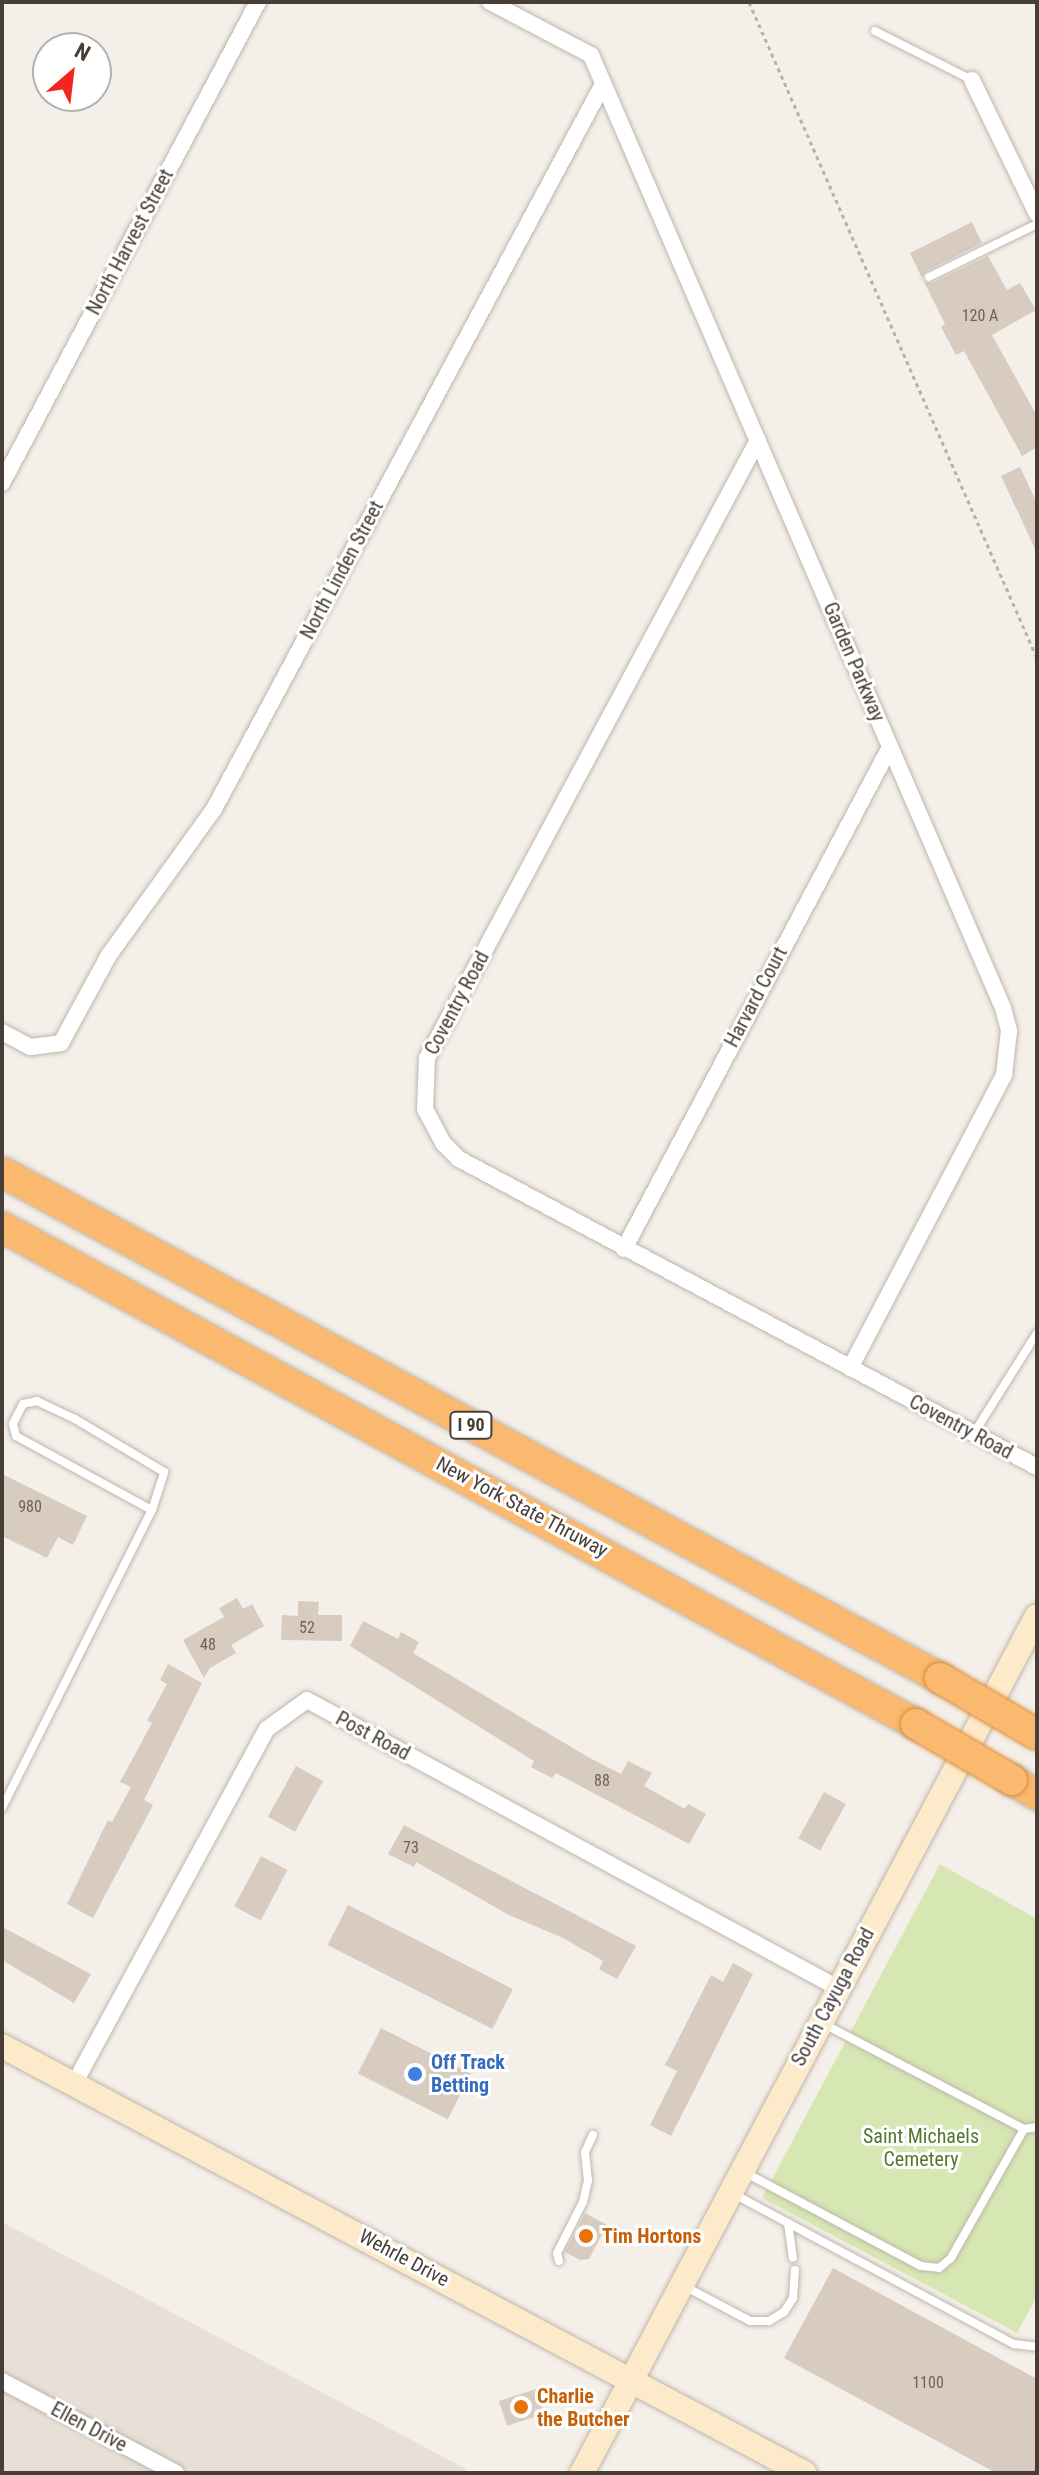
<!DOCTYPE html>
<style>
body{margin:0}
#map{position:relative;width:1039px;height:2475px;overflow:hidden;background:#f4efe9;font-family:"Roboto Condensed",sans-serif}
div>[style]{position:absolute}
.residential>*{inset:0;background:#e8e0d7}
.green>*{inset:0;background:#d6e7b3}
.building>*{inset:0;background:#d8ccc1;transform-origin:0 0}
.path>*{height:3px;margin-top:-1.5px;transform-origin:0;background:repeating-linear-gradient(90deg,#c1af9d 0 4px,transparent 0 8px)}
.roads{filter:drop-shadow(0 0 2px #bfb6ab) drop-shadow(0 0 2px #bfb6ab)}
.lane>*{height:8px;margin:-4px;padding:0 4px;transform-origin:4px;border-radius:4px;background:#fff}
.street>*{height:16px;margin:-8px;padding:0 8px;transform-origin:8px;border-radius:8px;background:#fff}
.secondary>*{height:24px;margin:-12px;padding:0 12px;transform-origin:12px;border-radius:12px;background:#fdeaca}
.highway>*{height:30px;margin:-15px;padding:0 15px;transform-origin:15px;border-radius:15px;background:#fab96e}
.bridges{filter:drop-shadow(0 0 2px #da8c3d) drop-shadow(0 0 2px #da8c3d)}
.highway-bridge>*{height:30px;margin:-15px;padding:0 15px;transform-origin:15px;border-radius:15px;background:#fab96e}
.dots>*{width:22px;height:22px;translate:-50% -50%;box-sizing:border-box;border:4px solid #fff;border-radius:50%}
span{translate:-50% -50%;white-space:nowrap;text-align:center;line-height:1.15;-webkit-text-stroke:6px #fff;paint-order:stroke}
.number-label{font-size:16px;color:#6b625a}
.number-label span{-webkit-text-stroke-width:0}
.shield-label span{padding:2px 6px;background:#fff;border:2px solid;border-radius:6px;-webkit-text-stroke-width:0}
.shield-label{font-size:18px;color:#473f37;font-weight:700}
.street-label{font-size:20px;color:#473f37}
.shop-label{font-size:20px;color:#366cbe;font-weight:700}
.left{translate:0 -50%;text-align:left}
.park-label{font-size:20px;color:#52782b}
.food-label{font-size:20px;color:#c56008;font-weight:700}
.frame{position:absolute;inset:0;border:4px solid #473f37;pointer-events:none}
.north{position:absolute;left:32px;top:32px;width:80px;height:80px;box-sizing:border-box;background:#fff;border:2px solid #b5b2af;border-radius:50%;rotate:28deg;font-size:22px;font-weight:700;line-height:32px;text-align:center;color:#473f37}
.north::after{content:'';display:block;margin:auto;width:28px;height:36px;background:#f4241f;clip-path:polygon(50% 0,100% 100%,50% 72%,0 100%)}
</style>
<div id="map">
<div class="residential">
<div style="clip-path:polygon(2px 2222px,466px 2469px,464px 2473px,2px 2473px)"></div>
</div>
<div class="green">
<div style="clip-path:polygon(940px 1864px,1037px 1919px,1037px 2296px,1017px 2333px,762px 2198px)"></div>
</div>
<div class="building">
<div style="clip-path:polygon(972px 222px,982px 243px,926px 271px,922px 278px,910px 253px)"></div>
<div style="clip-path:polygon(988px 256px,1007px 290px,1020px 283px,1036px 310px,992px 335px,1037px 416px,1037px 447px,1022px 456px,964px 351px,956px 355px,941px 327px,945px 324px,924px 282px,932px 283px)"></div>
<div style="clip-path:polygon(1020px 467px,1037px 503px,1037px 553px,1001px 476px)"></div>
<div style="clip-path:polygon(2px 1474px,87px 1516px,73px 1545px,58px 1537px,47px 1558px,2px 1536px)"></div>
<div style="clip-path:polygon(237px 1598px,243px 1609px,252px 1604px,264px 1626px,231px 1645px,236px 1653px,210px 1668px,204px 1678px,183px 1640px,224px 1617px,219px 1608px)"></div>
<div style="clip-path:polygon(298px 1601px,319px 1602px,318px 1615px,342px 1615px,342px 1641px,281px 1640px,282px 1615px,298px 1616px)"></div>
<div style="clip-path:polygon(363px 1621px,398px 1639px,401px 1632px,419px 1642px,413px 1653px,588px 1757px,621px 1774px,628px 1761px,652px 1773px,644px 1786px,685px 1809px,688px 1804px,706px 1814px,689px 1844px,556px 1773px,552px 1778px,531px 1767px,534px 1761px,350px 1646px)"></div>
<div style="clip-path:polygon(168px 1664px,202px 1683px,144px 1800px,153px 1805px,93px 1918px,67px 1904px,108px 1820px,112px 1822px,131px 1787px,120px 1782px,152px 1723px,147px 1721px,167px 1684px,160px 1680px)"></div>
<div style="left:296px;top:1766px;width:31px;height:58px;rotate:29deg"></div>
<div style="left:824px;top:1792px;width:25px;height:53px;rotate:29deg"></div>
<div style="clip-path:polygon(404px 1825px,636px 1946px,617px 1979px,599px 1969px,603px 1961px,563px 1938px,509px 1915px,416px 1862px,414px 1867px,388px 1854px)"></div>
<div style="left:261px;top:1856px;width:30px;height:57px;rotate:28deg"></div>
<div style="left:348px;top:1905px;width:185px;height:45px;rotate:27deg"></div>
<div style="clip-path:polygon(2px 1927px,91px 1974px,74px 2003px,2px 1960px)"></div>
<div style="clip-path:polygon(733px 1963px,753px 1974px,671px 2136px,650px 2125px,677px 2071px,665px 2065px,711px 1975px,723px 1982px)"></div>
<div style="left:381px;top:2028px;width:101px;height:51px;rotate:27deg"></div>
<div style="clip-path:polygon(585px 2213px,607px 2225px,589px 2259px,580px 2260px,565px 2252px)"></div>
<div style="clip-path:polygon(833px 2268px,1037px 2379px,1037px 2473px,996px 2473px,784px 2358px)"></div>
<div style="left:536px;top:2389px;width:26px;height:39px;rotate:72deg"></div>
</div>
<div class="path">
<div style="left:749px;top:2px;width:716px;rotate:66.3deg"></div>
</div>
<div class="roads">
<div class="lane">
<div style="left:875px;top:31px;width:109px;rotate:26.8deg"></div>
<div style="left:929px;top:277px;width:120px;rotate:-26.1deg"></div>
<div style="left:974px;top:1433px;width:118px;rotate:-57.8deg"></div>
<div style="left:2px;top:1808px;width:334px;rotate:-63.3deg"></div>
<div style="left:152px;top:1510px;width:40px;rotate:-72deg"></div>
<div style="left:164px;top:1472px;width:104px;rotate:-149.2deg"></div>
<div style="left:75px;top:1419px;width:42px;rotate:-154.7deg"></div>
<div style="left:37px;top:1401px;width:14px;rotate:168deg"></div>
<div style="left:23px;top:1404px;width:22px;rotate:117deg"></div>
<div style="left:13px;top:1424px;width:12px;rotate:76deg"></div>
<div style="left:16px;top:1436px;width:155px;rotate:28.6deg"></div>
<div style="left:824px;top:2024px;width:226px;rotate:27.7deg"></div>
<div style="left:1024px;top:2129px;width:13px;rotate:-9deg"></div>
<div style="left:744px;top:2172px;width:200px;rotate:28deg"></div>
<div style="left:921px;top:2266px;width:18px;rotate:6deg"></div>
<div style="left:939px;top:2268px;width:16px;rotate:-40deg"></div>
<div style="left:951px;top:2258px;width:148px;rotate:-60.5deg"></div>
<div style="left:732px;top:2193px;width:320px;rotate:28.2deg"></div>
<div style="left:1014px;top:2344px;width:23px;rotate:7deg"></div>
<div style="left:788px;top:2223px;width:35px;rotate:82deg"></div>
<div style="left:559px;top:2261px;width:8px;rotate:-104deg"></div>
<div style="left:557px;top:2253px;width:57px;rotate:-63deg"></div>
<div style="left:583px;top:2202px;width:22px;rotate:-77deg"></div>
<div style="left:588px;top:2181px;width:29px;rotate:-96deg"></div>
<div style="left:585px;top:2152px;width:19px;rotate:-65deg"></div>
<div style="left:684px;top:2286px;width:75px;rotate:27.9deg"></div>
<div style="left:750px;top:2321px;width:19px"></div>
<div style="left:769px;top:2321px;width:17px;rotate:-31deg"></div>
<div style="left:784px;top:2312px;width:17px;rotate:-57deg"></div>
<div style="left:793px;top:2298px;width:28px;rotate:-86deg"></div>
</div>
<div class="street">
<div style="left:490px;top:2px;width:114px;rotate:27.7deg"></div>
<div style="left:591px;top:55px;width:1038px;rotate:66.62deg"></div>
<div style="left:1003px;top:1008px;width:24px;rotate:75deg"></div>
<div style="left:1009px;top:1031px;width:44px;rotate:96.5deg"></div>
<div style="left:1004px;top:1075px;width:331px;rotate:117.7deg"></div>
<div style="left:972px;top:80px;width:149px;rotate:64.1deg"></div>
<div style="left:758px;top:440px;width:701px;rotate:118.17deg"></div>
<div style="left:427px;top:1058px;width:51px;rotate:92.2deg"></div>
<div style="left:425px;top:1109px;width:40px;rotate:62deg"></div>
<div style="left:444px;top:1144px;width:21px;rotate:45deg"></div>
<div style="left:459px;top:1159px;width:655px;rotate:28.05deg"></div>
<div style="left:2px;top:483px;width:545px;rotate:-61.98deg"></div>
<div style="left:2px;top:1032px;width:32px;rotate:28deg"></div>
<div style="left:30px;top:1047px;width:31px;rotate:-7deg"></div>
<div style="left:61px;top:1043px;width:100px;rotate:-61.4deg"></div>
<div style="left:109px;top:955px;width:180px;rotate:-54.3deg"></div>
<div style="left:214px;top:809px;width:823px;rotate:-61.78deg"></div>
<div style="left:624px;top:1249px;width:568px;rotate:-62.08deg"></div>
<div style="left:74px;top:2084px;width:404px;rotate:-61.5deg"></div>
<div style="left:267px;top:1729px;width:49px;rotate:-35.9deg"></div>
<div style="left:307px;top:1700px;width:604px;rotate:28.47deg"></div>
<div style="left:2px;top:2381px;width:197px;rotate:27.9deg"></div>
</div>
<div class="secondary">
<div style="left:2px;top:2046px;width:909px;rotate:28.03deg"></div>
<div style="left:582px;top:2473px;width:970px;rotate:-62.04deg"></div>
</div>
<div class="highway">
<div style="left:2px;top:1172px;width:1066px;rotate:28.34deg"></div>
<div style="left:2px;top:1227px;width:1040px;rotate:28.54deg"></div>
<div style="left:1012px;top:1780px;width:29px;rotate:31deg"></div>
</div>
</div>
<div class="bridges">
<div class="highway-bridge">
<div style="left:940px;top:1678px;width:111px;rotate:30.3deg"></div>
<div style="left:916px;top:1724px;width:111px;rotate:30.3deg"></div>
</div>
</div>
<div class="dots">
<div style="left:415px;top:2074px;background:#3f7fe0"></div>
<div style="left:586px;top:2236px;background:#e8710a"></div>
<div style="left:521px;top:2407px;background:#e8710a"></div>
</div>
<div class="number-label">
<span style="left:980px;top:316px">120 A</span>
<span style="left:30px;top:1507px">980</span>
<span style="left:307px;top:1628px">52</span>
<span style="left:208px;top:1645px">48</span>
<span style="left:602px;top:1781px">88</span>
<span style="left:411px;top:1848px">73</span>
<span style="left:928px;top:2383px">1100</span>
</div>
<div class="shield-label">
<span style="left:471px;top:1425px">I 90</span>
</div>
<div class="street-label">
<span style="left:130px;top:242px;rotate:-62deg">North Harvest Street</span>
<span style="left:342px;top:570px;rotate:-62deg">North Linden Street</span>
<span style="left:854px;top:662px;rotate:67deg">Garden Parkway</span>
<span style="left:756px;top:997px;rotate:-62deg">Harvard Court</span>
<span style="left:457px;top:1003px;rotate:-62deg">Coventry Road</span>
<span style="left:961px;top:1427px;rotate:28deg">Coventry Road</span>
<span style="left:522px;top:1507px;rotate:28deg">New York State Thruway</span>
<span style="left:373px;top:1736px;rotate:28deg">Post Road</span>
<span style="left:833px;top:1997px;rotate:-62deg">South Cayuga Road</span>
<span style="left:404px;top:2258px;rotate:28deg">Wehrle Drive</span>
<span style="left:89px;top:2427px;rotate:28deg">Ellen Drive</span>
</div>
<div class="shop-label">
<span class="left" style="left:431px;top:2074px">Off Track<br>Betting</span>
</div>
<div class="park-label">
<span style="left:921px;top:2148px">Saint Michaels<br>Cemetery</span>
</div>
<div class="food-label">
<span class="left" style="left:602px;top:2236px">Tim Hortons</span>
<span class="left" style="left:537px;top:2408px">Charlie<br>the Butcher</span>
</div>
<div class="frame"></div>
<div class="north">N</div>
</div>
